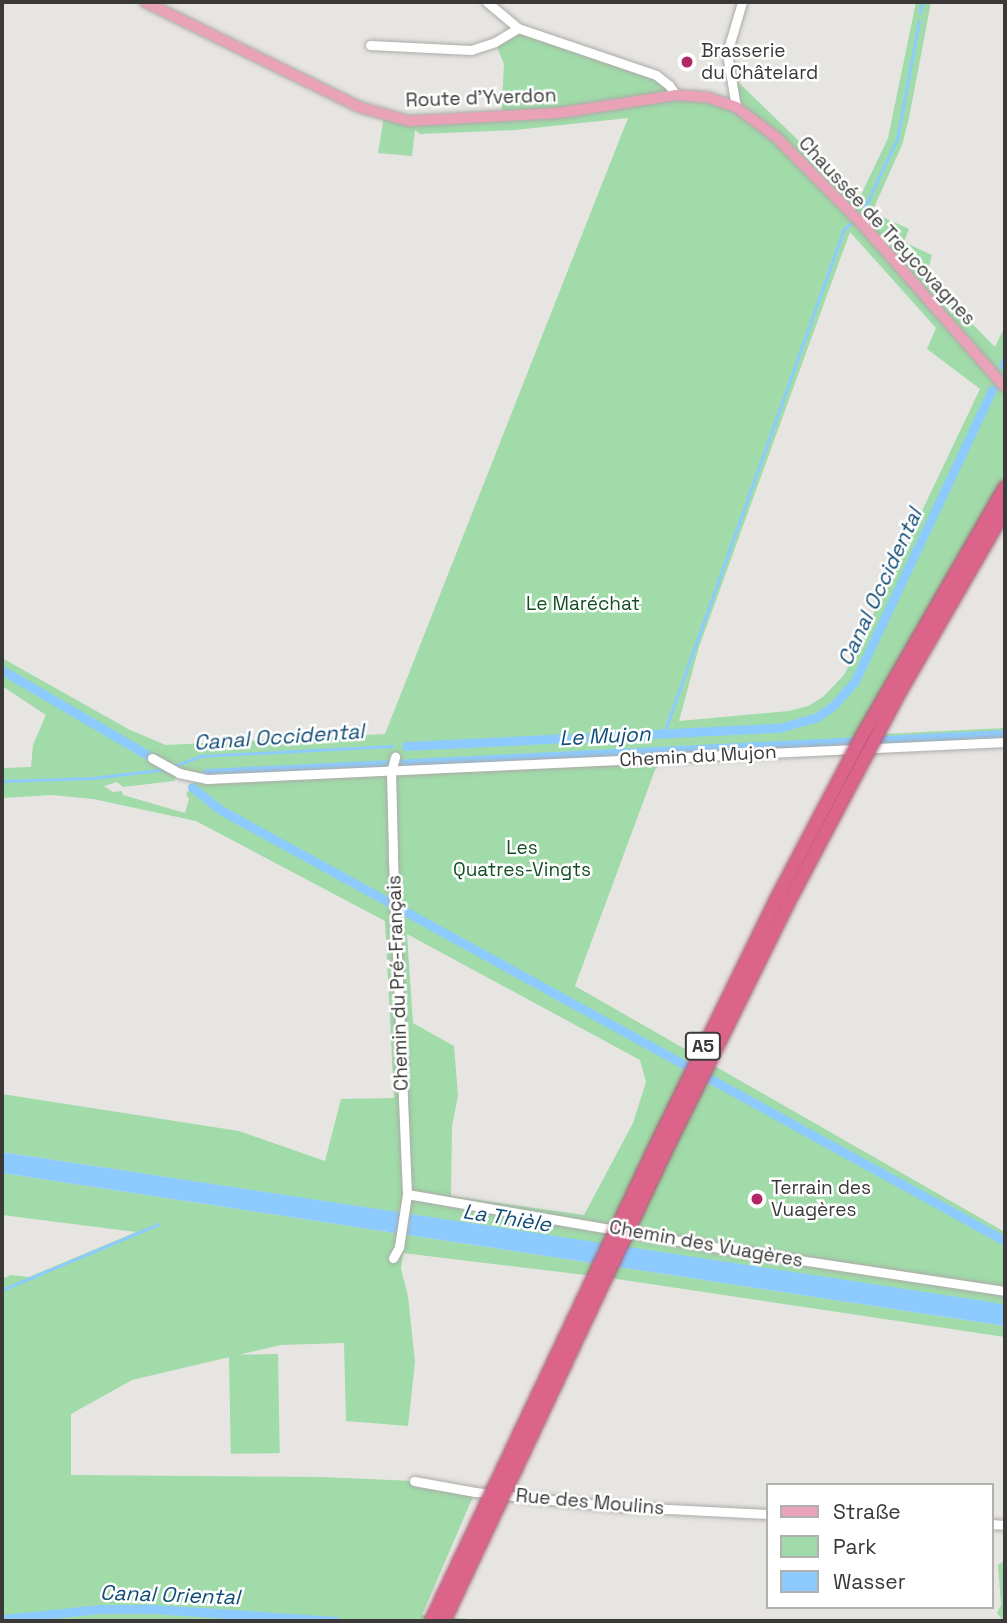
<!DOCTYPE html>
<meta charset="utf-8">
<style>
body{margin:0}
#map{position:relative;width:1007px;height:1623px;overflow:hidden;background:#e7e5e2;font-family:"Space Grotesk",sans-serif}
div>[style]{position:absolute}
.green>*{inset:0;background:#a0dba9;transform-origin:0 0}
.water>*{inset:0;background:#8dcbfe}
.stream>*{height:2.5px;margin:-1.25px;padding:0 1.25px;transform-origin:1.25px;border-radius:1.25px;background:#8dcbfe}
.canal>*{height:9px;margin:-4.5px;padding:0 4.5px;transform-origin:4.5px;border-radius:4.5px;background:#8dcbfe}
.roads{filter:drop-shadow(0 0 2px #acaaa7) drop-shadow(0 0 2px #acaaa7)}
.minor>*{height:9px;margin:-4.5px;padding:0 4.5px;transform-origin:4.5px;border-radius:4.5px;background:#fff}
.major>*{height:10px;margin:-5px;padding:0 5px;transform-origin:5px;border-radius:5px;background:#eaa2b9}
.bridges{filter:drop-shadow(0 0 2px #a3556e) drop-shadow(0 0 2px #a3556e)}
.highway-bridge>*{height:12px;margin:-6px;padding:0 6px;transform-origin:6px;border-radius:6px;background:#dc648b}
.dots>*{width:19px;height:19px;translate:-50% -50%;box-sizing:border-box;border:4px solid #fff;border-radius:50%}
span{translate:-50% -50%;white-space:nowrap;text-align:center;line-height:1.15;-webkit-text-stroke:5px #fff;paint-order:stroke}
.shield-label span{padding:2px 5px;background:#fff;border:2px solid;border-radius:5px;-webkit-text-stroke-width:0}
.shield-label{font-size:18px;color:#3a3938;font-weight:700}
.poi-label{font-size:19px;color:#3a3938}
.left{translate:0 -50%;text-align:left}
.street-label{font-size:19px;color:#3a3938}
.park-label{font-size:19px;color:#144e24}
.water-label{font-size:21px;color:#104c75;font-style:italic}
.frame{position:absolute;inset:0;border:4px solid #3a3938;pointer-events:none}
.legend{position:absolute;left:766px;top:1483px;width:228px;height:126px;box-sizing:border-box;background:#fff;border:2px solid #b0b0af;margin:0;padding:9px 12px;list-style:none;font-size:21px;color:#3a3938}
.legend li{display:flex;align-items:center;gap:14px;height:35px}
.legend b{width:35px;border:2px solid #b0b0af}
</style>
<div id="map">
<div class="green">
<div style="clip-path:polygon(evenodd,916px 2px,931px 2px,909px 118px,902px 145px,872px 212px,909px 229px,904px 242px,932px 255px,926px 277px,995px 347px,1005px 326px,1005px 476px,862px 735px,1005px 728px,1005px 742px,661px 762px,655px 770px,575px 986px,1005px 1232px,1005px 1305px,2px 1152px,2px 1094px,239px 1131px,325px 1161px,341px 1099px,394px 1098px,385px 921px,196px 821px,93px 799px,52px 795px,2px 798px,2px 768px,31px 767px,33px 745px,46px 715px,2px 686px,2px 658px,130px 730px,166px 745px,385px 734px,628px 118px,515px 130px,420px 134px,415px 130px,412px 156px,378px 153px,384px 116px,501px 118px,504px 64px,495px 42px,518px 28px,656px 75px,676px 95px,736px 106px,731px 87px,736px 80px,859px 199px,888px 138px,916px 2px,850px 232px,936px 328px,927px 349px,980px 389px,844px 675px,823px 697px,808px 706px,789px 711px,679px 721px,699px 647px,850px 232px,916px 2px,179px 773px,198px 778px,186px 794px,189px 799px,185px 813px,123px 795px,122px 791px,113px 792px,104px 786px,117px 782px,123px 787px,174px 781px,179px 773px,916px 2px,407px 934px,640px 1060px,646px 1082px,633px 1123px,584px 1215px,451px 1196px,452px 1126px,458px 1096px,454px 1046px,413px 1023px,407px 934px)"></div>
<div style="clip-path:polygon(2px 1173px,1005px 1326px,1005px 1337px,610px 1278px,403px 1253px,401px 1269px,408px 1296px,415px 1362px,408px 1426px,346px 1421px,344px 1343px,281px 1345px,132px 1380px,71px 1414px,71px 1475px,322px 1477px,414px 1481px,475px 1492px,422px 1615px,494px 1621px,2px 1621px,2px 1279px,11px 1275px,29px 1277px,136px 1232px,2px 1215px)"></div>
<div style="left:278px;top:1354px;width:99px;height:49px;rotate:89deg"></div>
<div style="clip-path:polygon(1005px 1560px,1005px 1621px,1003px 1621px,997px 1613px,1001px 1605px,998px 1565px)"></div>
</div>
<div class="water">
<div style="clip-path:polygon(2px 1152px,991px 1302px,1005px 1305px,1005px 1326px,2px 1173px)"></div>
</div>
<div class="stream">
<div style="left:920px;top:13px;width:11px;rotate:-75deg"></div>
<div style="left:863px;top:211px;width:80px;rotate:-64.7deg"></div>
<div style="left:897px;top:139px;width:120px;rotate:-79.4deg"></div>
<div style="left:664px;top:733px;width:535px;rotate:-70.35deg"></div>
<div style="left:844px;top:229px;width:8px;rotate:-40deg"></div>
<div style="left:172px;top:767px;width:30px;rotate:-21deg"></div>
<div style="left:200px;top:756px;width:192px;rotate:-3deg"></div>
<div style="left:2px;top:781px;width:91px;rotate:-1.9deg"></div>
<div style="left:93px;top:778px;width:74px;rotate:-7deg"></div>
<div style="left:2px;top:1290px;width:170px;rotate:-22.8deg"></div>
</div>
<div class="canal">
<div style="left:1003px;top:365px;width:4px;rotate:-63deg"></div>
<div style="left:2px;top:670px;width:167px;rotate:30.3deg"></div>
<div style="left:406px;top:746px;width:373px;rotate:-2.8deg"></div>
<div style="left:779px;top:728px;width:40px;rotate:-16deg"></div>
<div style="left:817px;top:717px;width:21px;rotate:-35deg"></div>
<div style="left:834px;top:705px;width:32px;rotate:-49deg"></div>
<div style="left:855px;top:681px;width:322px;rotate:-64.8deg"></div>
<div style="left:206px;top:773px;width:800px;rotate:-2.79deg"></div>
<div style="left:192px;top:787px;width:35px;rotate:39deg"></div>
<div style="left:219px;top:809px;width:897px;rotate:28.79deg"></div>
<div style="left:2px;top:1619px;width:100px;rotate:-5.8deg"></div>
<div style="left:101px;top:1609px;width:52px"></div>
<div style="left:153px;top:1609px;width:184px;rotate:3.7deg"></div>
</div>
<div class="roads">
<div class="minor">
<div style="left:487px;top:2px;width:40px;rotate:40deg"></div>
<div style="left:518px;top:28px;width:146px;rotate:18.8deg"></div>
<div style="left:656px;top:75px;width:16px;rotate:38deg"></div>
<div style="left:669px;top:85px;width:12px;rotate:55deg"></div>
<div style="left:370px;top:45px;width:101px;rotate:2.8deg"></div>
<div style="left:471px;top:50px;width:25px;rotate:-18deg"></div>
<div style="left:495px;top:42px;width:27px;rotate:-31deg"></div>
<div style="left:736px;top:107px;width:55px;rotate:-99.5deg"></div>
<div style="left:727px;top:53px;width:53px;rotate:-73.6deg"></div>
<div style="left:152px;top:758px;width:31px;rotate:29deg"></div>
<div style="left:179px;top:773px;width:29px;rotate:12deg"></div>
<div style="left:207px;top:779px;width:799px;rotate:-2.65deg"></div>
<div style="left:407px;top:1194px;width:319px;rotate:9.8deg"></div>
<div style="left:721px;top:1248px;width:287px;rotate:8.6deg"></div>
<div style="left:393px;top:1258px;width:13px;rotate:-61deg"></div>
<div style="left:399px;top:1247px;width:54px;rotate:-81.4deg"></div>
<div style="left:407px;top:1194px;width:341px;rotate:-92.4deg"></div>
<div style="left:393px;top:853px;width:81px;rotate:-91.4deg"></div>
<div style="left:391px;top:772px;width:16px;rotate:-75deg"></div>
<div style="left:414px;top:1481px;width:62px;rotate:10.2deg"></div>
<div style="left:475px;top:1492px;width:135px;rotate:6deg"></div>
<div style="left:609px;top:1506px;width:158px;rotate:2.9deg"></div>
<div style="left:991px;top:1524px;width:14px;rotate:4deg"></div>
</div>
<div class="major">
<div style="left:145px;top:2px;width:238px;rotate:26.1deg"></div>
<div style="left:359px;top:107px;width:52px;rotate:15.6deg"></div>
<div style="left:409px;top:121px;width:150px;rotate:-3.1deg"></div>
<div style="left:559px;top:113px;width:118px;rotate:-8.7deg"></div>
<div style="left:676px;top:95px;width:31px;rotate:4deg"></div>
<div style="left:707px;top:97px;width:31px;rotate:19deg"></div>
<div style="left:736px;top:107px;width:50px;rotate:36.9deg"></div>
<div style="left:776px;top:137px;width:124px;rotate:45.3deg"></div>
<div style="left:863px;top:225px;width:215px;rotate:48.8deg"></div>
</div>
</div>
<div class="bridges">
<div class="highway-bridge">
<div style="left:431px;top:1621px;width:531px;rotate:-64.69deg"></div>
<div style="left:658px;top:1141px;width:268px;rotate:-63.9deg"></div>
<div style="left:776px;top:900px;width:185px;rotate:-62.3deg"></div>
<div style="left:862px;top:736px;width:287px;rotate:-60.1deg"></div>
<div style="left:444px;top:1621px;width:523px;rotate:-64.76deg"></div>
<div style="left:667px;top:1148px;width:271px;rotate:-63.7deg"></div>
<div style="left:787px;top:905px;width:246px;rotate:-62.1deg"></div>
<div style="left:902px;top:688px;width:206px;rotate:-59.9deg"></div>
</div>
</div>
<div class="dots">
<div style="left:687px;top:62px;background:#b22867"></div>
<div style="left:757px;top:1199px;background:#b22867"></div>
</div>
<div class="shield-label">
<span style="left:703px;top:1046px">A5</span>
</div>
<div class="poi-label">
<span class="left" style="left:701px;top:62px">Brasserie<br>du Châtelard</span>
<span class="left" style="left:771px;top:1199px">Terrain des<br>Vuagères</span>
</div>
<div class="street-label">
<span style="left:481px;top:98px;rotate:-2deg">Route d'Yverdon</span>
<span style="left:887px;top:231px;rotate:47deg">Chaussée de Treycovagnes</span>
<span style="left:698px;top:756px;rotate:-3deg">Chemin du Mujon</span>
<span style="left:398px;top:983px;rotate:-92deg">Chemin du Pré-Français</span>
<span style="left:706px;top:1244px;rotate:10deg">Chemin des Vuagères</span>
<span style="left:590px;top:1502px;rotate:5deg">Rue des Moulins</span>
</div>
<div class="park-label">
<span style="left:583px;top:604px">Le Maréchat</span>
<span style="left:522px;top:859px">Les<br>Quatres-Vingts</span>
</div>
<div class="water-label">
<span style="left:880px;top:587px;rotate:-65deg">Canal Occidental</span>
<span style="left:605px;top:736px;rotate:-3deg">Le Mujon</span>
<span style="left:279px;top:737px;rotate:-4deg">Canal Occidental</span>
<span style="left:507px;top:1218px;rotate:9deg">La Thièle</span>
<span style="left:170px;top:1595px;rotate:2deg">Canal Oriental</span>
</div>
<div class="frame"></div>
<ul class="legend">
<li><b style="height:9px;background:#eaa2b9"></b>Straße</li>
<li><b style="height:19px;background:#a0dba9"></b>Park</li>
<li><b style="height:19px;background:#8dcbfe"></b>Wasser</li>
</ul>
</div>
